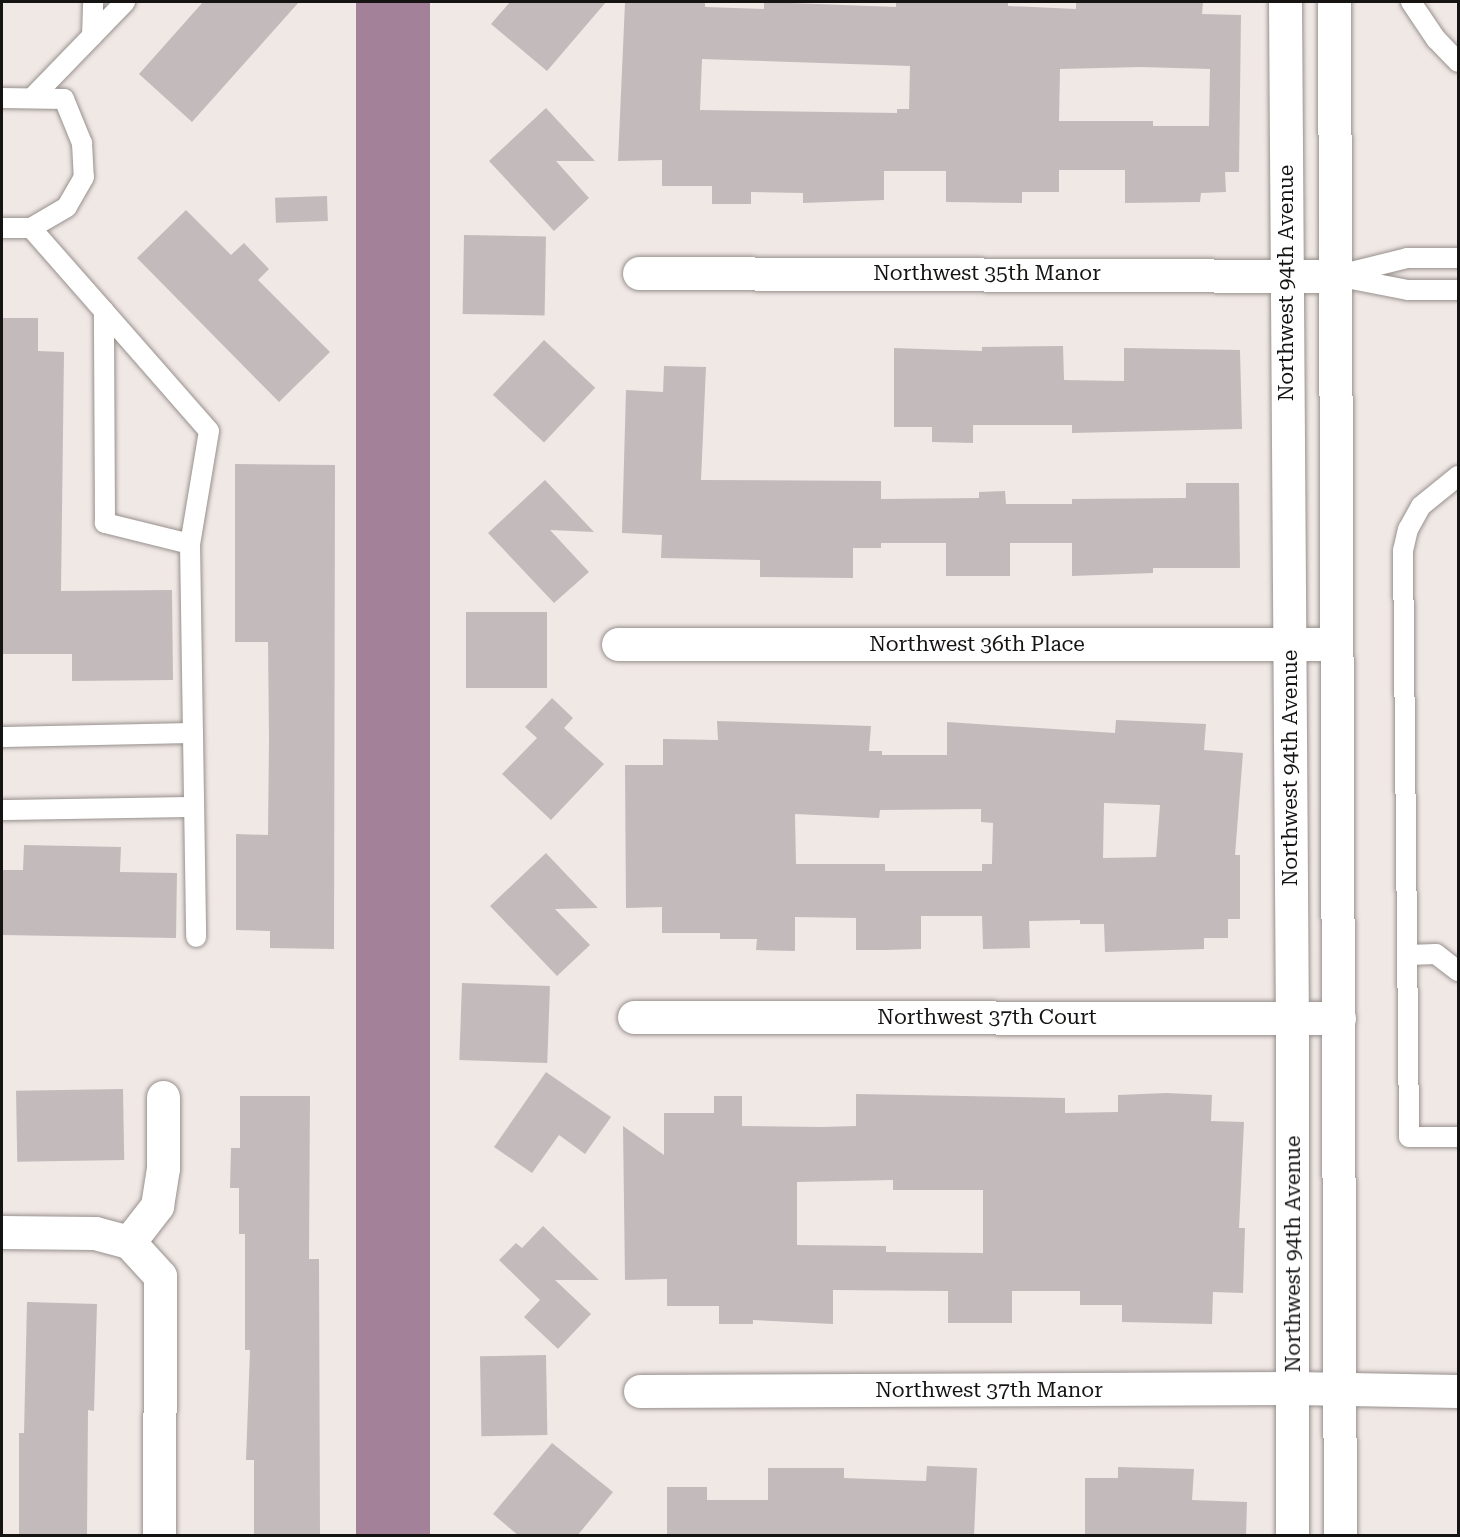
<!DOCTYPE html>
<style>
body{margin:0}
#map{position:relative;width:1460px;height:1537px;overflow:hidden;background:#f0e8e5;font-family:"Roboto Serif",serif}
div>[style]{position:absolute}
.water>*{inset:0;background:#a38299;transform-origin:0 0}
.building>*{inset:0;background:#c3babb;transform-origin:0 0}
.roads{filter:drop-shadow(0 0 2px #97908d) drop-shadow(0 0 2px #97908d)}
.lane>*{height:20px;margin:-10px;padding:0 10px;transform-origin:10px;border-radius:10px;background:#fff}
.street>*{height:33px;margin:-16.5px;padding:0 16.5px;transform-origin:16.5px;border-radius:16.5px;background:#fff}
.secondary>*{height:33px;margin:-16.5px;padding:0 16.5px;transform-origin:16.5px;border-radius:16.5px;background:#fff}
span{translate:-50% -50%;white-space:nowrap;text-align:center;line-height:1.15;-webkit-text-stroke:4.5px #fff;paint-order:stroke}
.street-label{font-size:21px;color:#161413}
.frame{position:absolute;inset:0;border:3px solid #161413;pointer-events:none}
</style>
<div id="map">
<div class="water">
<div style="left:356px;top:2px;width:74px;height:1533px"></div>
</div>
<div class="building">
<div style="clip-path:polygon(203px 2px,299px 2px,192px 122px,139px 74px)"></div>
<div style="clip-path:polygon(510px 2px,606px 2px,547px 71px,491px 24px)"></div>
<div style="clip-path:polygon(evenodd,625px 2px,705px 2px,705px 7px,764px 9px,764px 2px,896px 7px,896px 2px,1008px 2px,1008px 6px,1076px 9px,1076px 2px,1203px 2px,1202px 14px,1241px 15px,1239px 172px,1225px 172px,1226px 192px,1201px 193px,1200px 202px,1125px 203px,1125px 170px,1059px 170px,1059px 192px,1022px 192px,1022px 203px,946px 202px,946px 171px,884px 171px,884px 200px,803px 203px,803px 193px,751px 192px,751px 204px,712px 204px,712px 186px,662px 186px,662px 160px,618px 161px,625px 2px,702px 59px,910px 66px,909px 109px,897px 109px,897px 113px,700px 110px,702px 59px,625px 2px,1141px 67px,1210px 69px,1209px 126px,1153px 126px,1153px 121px,1059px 121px,1060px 69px,1141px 67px)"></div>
<div style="clip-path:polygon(546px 108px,595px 161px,556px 161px,589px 198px,554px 231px,489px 161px)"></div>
<div style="left:327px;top:196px;width:25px;height:52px;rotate:88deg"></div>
<div style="clip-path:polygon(186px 210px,231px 255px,244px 243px,269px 269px,258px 280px,330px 352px,279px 402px,137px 258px)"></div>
<div style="left:464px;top:235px;width:82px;height:79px;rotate:1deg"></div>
<div style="clip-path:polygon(2px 318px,38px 318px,38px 351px,64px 352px,61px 591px,172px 590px,173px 680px,72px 681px,72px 654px,2px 654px)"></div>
<div style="left:544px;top:340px;width:70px;height:75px;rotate:43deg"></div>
<div style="clip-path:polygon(1063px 346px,1064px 380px,1124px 381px,1124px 348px,1240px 350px,1242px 429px,1072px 433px,1072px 425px,973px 425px,973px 443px,932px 442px,932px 427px,894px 427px,894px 348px,982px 351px,982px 347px)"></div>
<div style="clip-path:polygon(664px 366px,706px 367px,701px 480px,881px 481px,881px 499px,979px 498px,979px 492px,1005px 491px,1006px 504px,1072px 504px,1072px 499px,1186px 498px,1186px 483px,1239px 483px,1240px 568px,1153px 568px,1153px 573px,1072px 576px,1072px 543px,1010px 543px,1010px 576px,946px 576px,946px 543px,881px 543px,881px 548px,853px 548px,853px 578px,760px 577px,760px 560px,661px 558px,662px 535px,622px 533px,626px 390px,663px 392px)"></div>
<div style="clip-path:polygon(235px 464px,335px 465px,334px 949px,270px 948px,270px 931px,236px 930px,236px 834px,268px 835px,269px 739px,268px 642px,235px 642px)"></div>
<div style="clip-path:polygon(545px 480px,594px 532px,550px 530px,589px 572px,554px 603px,488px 533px)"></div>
<div style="left:466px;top:612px;width:81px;height:76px"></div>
<div style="clip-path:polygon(552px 698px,573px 718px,564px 728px,604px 764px,551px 820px,502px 774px,537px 738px,525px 727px)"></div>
<div style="clip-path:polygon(evenodd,1116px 720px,1206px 724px,1204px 750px,1243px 753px,1235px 855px,1240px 855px,1240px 919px,1228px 919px,1228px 938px,1204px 938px,1204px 949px,1105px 952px,1104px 924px,1080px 924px,1080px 920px,1029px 921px,1030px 948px,983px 949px,982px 916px,921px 916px,921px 949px,885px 950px,856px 950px,856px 918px,795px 917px,795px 951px,756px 950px,757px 939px,720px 939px,720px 933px,662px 933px,662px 907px,626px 908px,625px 765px,663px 765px,663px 739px,718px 740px,717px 721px,871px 726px,869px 751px,882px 751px,882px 755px,947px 755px,947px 722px,1115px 733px,1116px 720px,1104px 803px,1160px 805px,1156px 857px,1103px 858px,1104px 803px,1116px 720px,981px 809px,981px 822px,993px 823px,992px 864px,982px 864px,982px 871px,885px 871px,885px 864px,796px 864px,795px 814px,879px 818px,880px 810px,981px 809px)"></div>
<div style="clip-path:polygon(24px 845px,121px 847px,120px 872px,177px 873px,176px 938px,2px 935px,2px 870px,23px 870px)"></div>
<div style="clip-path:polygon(546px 853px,598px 908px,555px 909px,590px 945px,557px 976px,490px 906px)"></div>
<div style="left:462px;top:983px;width:88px;height:77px;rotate:2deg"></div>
<div style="clip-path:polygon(546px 1072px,611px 1117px,585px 1154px,559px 1135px,532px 1173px,494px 1147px)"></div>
<div style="left:123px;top:1089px;width:71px;height:107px;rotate:89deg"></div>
<div style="clip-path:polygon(evenodd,1166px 1093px,1212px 1095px,1211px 1121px,1244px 1122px,1239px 1228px,1245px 1228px,1243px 1293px,1213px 1292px,1212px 1324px,1122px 1322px,1122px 1305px,1080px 1305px,1080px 1291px,1012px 1291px,1012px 1323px,948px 1323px,948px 1291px,833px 1290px,833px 1324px,753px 1320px,753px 1324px,719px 1324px,719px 1306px,667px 1306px,667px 1279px,625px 1280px,623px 1126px,664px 1155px,664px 1113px,714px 1113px,714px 1096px,742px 1096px,742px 1126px,822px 1127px,856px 1126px,856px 1094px,1065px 1098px,1065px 1113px,1118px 1112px,1118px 1095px,1166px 1093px,893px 1180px,893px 1190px,983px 1190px,983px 1253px,886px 1252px,886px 1246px,797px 1245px,797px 1182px,893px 1180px)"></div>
<div style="clip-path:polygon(240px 1096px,310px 1096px,309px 1259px,319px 1259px,320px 1536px,254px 1536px,254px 1460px,246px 1460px,250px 1350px,245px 1350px,245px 1234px,239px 1234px,239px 1188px,230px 1188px,231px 1148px,240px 1148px)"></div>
<div style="clip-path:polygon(543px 1226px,599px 1280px,555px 1280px,591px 1314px,558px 1349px,524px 1317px,540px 1300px,499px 1260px,516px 1243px,522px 1248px)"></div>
<div style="clip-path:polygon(27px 1302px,97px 1304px,94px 1411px,88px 1410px,87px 1536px,19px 1536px,19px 1433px,24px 1433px)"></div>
<div style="left:546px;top:1355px;width:80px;height:66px;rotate:89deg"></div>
<div style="clip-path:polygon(552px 1443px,613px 1492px,577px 1536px,519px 1536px,493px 1514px)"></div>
<div style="clip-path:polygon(927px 1466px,977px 1468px,974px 1536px,667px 1536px,667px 1487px,707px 1487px,707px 1500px,768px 1500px,768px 1468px,844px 1468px,844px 1478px,926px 1481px)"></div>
<div style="clip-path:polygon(1118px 1467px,1194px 1469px,1192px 1500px,1247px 1502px,1246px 1536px,1085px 1536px,1085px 1478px,1118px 1478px)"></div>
</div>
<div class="roads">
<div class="lane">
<div style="left:1411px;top:2px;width:45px;rotate:56deg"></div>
<div style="left:1436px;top:39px;width:32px;rotate:46deg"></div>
<div style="left:92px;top:36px;width:34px;rotate:-88deg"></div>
<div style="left:2px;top:98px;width:62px;rotate:0.9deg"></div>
<div style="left:64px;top:99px;width:48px;rotate:67.8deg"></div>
<div style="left:82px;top:143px;width:34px;rotate:87deg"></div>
<div style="left:84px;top:177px;width:34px;rotate:120deg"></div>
<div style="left:67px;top:207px;width:42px;rotate:149.7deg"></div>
<div style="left:31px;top:228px;width:29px;rotate:180deg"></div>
<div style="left:32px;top:98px;width:134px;rotate:-45.9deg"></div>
<div style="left:31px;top:228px;width:111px;rotate:48.7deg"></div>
<div style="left:104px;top:311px;width:159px;rotate:48.8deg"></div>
<div style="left:209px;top:431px;width:115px;rotate:99.5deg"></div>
<div style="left:190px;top:544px;width:88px;rotate:-166.1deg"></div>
<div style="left:105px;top:523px;width:212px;rotate:-90.3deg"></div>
<div style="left:1335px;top:276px;width:74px;rotate:-14deg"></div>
<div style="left:1407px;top:258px;width:51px"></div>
<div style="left:1341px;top:277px;width:68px;rotate:11deg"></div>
<div style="left:1408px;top:290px;width:50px"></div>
<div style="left:1458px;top:476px;width:48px;rotate:141deg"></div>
<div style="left:1421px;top:506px;width:26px;rotate:119deg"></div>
<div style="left:1408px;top:529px;width:22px;rotate:103deg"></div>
<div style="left:1403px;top:550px;width:587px;rotate:89.41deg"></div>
<div style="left:1409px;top:1137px;width:49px"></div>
<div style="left:190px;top:544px;width:393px;rotate:89.1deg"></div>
<div style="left:2px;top:737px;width:191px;rotate:-1.2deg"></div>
<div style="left:2px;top:810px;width:192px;rotate:-0.9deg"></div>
<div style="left:1408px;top:955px;width:28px;rotate:-2deg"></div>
<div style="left:1436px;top:954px;width:28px;rotate:38deg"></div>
</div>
<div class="street">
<div style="left:639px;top:273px;width:696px;rotate:0.25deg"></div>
<div style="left:618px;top:644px;width:717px"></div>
<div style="left:634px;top:1017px;width:705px;rotate:0.08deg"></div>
<div style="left:2px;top:1232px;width:93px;rotate:0.6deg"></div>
<div style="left:95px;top:1233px;width:35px;rotate:15deg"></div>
<div style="left:129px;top:1242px;width:46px;rotate:47.6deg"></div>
<div style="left:160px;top:1276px;width:260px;rotate:90.2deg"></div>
<div style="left:129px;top:1242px;width:46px;rotate:-52.1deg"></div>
<div style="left:157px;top:1206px;width:38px;rotate:-81deg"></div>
<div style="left:163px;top:1168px;width:71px;rotate:-90deg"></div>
<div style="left:640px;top:1391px;width:653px;rotate:-0.26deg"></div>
<div style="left:1293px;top:1388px;width:165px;rotate:1deg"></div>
</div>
<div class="secondary">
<div style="left:1285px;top:2px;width:1016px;rotate:89.61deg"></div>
<div style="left:1292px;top:1018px;width:518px;rotate:90deg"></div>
<div style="left:1334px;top:2px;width:1534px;rotate:89.78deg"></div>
</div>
</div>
<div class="street-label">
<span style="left:987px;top:273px">Northwest 35th Manor</span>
<span style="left:1286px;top:283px;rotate:-90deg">Northwest 94th Avenue</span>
<span style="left:977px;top:644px">Northwest 36th Place</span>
<span style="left:1290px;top:768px;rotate:-90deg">Northwest 94th Avenue</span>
<span style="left:987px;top:1017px">Northwest 37th Court</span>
<span style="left:1293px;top:1254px;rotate:-90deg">Northwest 94th Avenue</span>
<span style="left:989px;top:1390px">Northwest 37th Manor</span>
</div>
<div class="frame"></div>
</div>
